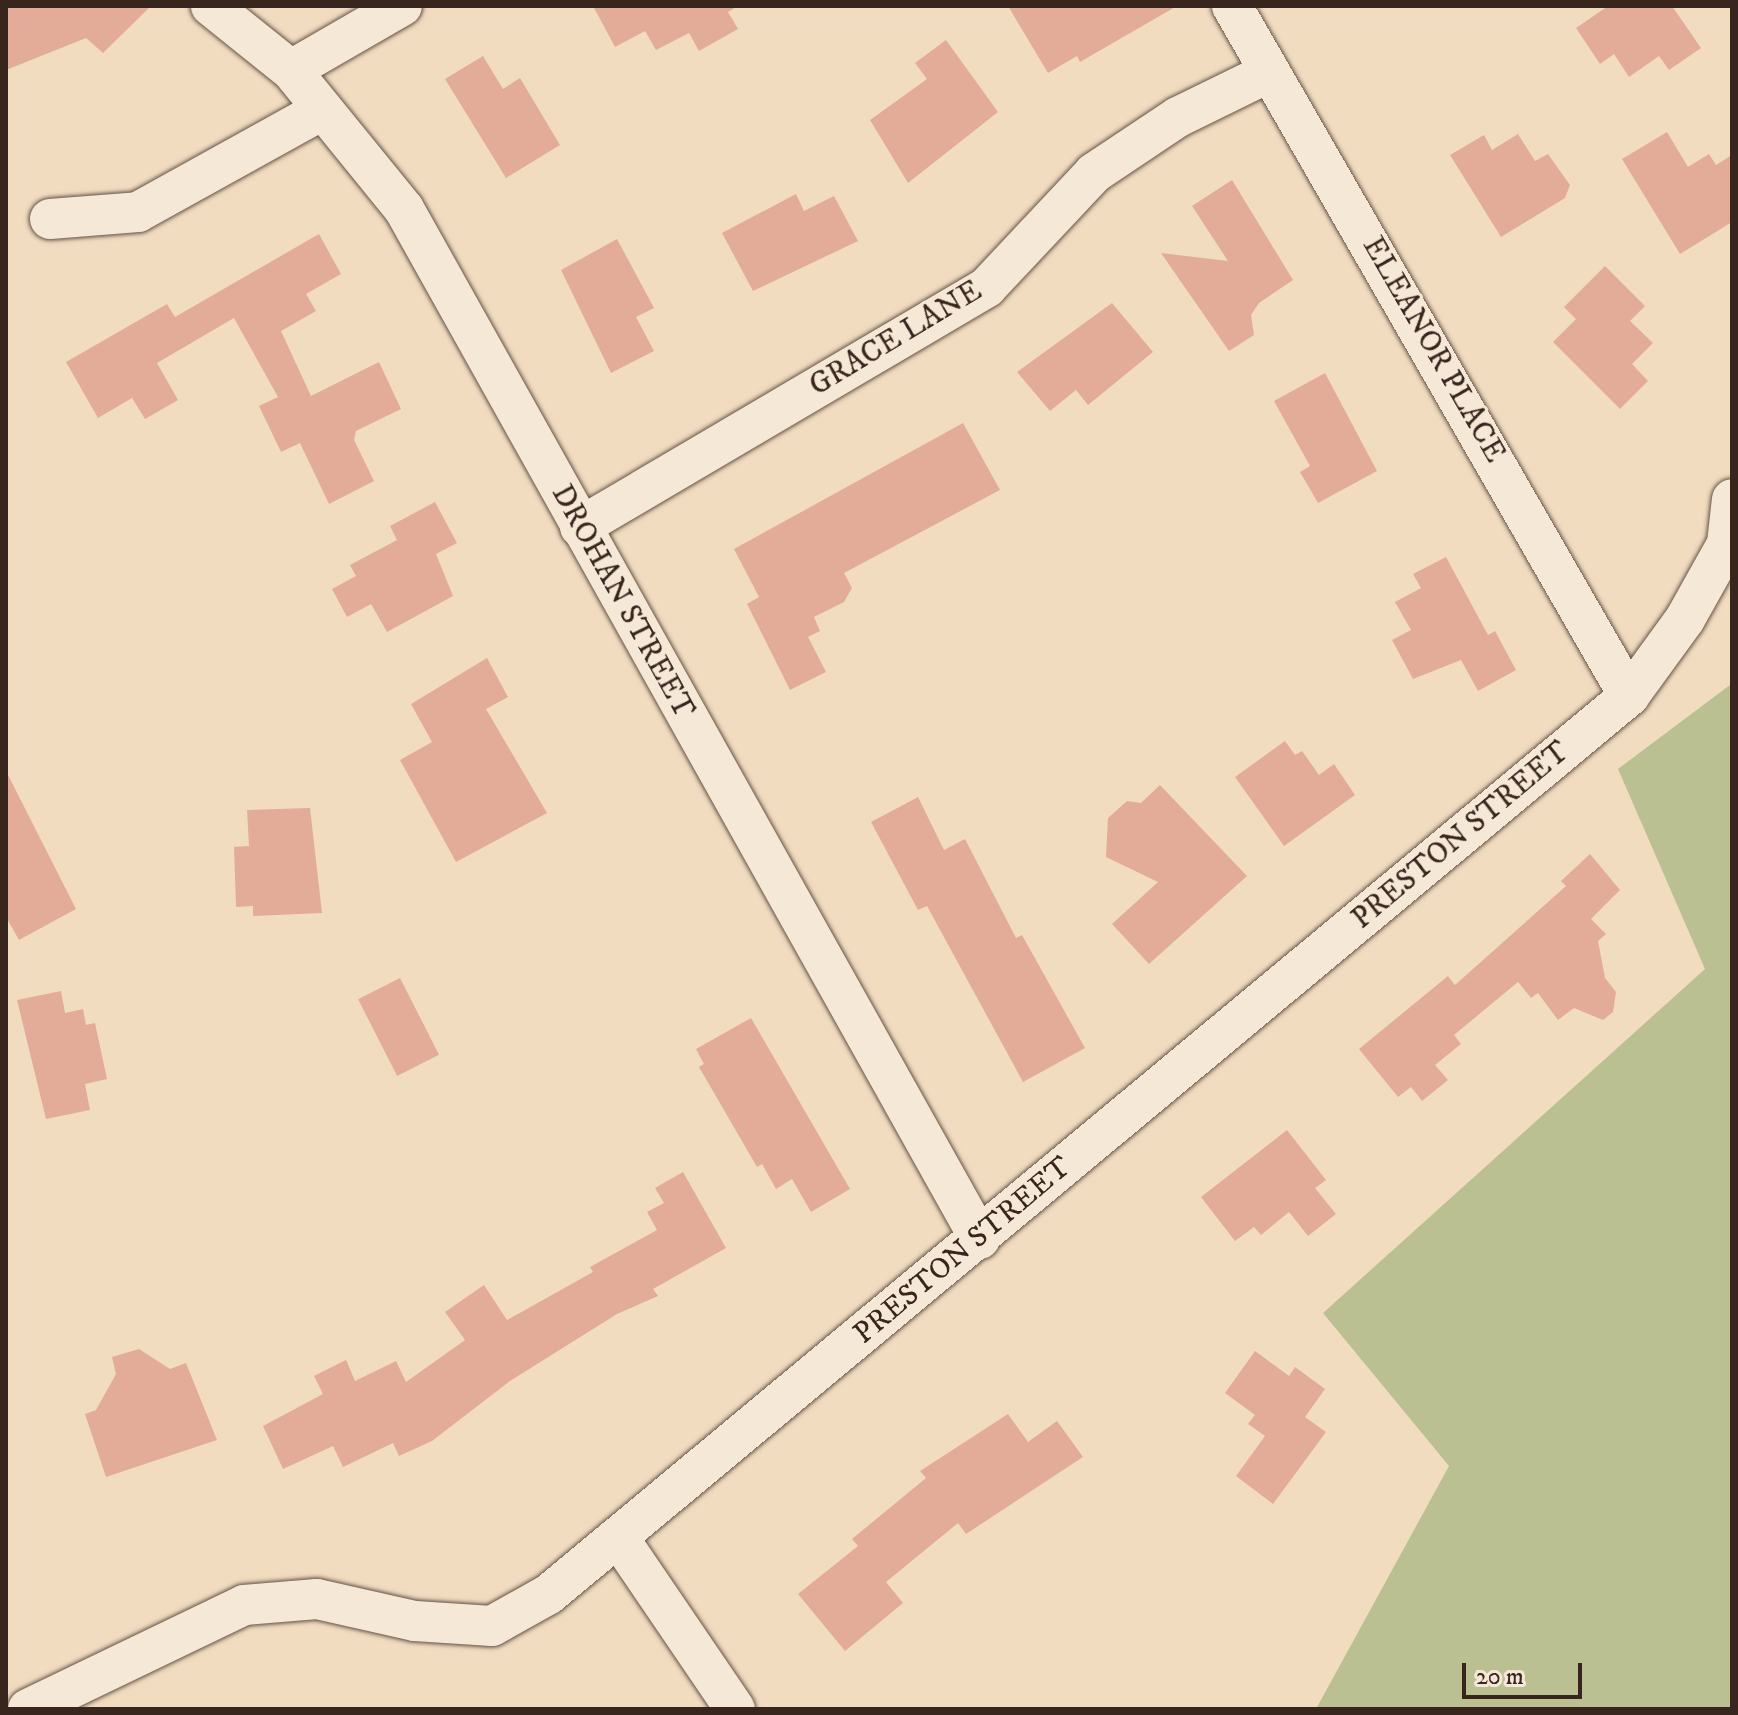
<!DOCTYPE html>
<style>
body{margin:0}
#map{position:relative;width:1738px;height:1715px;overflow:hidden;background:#f1dcc0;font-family:"IM FELL DW Pica",serif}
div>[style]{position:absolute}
.green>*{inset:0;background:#bbc092}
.building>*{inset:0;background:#e3ac98;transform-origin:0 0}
.roads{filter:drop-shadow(0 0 2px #665346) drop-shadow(0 0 2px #665346)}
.minor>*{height:40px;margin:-20px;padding:0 20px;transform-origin:20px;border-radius:20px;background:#f6e8d6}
span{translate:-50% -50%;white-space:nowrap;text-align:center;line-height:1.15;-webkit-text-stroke:6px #f6e8d6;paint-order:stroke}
.street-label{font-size:30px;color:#37251e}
.frame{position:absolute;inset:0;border:8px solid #37251e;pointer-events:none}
.scale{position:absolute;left:1462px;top:1663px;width:120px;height:36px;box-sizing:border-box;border:4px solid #37251e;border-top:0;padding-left:10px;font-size:24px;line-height:28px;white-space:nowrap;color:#37251e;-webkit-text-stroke:6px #f6e8d6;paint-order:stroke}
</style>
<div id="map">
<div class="green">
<div style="clip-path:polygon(1730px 685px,1732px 1709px,1316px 1709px,1449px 1466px,1323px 1313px,1705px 969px,1618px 769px)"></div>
</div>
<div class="building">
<div style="clip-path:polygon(6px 6px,151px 6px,103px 53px,86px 38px,6px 70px)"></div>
<div style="clip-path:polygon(593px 6px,738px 6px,728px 12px,738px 29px,699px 51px,689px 33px,656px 50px,645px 31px,615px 47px)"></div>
<div style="clip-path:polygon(1008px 6px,1177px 6px,1080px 62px,1077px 56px,1048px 73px)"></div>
<div style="clip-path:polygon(1608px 6px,1672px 6px,1701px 48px,1669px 70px,1659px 56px,1629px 77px,1614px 54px,1600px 64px,1576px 28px)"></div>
<div style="clip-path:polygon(946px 40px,998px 112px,908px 183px,870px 120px,927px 79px,915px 63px)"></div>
<div style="clip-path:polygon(483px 56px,503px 89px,520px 78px,560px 145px,506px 178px,445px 79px)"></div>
<div style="clip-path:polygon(1667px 132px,1688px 167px,1709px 154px,1716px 165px,1732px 155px,1732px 222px,1680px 254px,1622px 159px)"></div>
<div style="clip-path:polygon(1518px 134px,1535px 161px,1548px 154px,1570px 185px,1565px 198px,1501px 237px,1450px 155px,1484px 135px,1492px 150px)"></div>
<div style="clip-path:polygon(1232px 180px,1293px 280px,1259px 303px,1251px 315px,1254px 335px,1229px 351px,1161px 253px,1228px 261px,1192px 206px)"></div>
<div style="clip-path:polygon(796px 194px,804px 211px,834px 196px,858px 241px,753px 291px,722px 233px)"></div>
<div style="clip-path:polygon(319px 234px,341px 274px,306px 294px,316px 311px,281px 331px,311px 396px,379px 362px,401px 409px,356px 431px,354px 440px,374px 481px,329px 504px,300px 443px,281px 452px,259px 406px,278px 397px,234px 318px,157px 363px,178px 400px,145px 419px,132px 398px,98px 418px,66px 362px,167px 304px,175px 317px)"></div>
<div style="clip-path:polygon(617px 239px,654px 308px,636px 317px,654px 351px,611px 373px,561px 270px)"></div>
<div style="clip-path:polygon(1605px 266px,1645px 306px,1630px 321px,1653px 343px,1632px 364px,1648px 381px,1620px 409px,1553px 342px,1576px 319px,1564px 307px)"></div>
<div style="clip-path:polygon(1112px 303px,1153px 352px,1088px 405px,1076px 390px,1050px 411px,1017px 372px)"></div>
<div style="clip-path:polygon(1325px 373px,1377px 471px,1318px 503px,1300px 472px,1310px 466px,1274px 401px)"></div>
<div style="clip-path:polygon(963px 423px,1000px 490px,844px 573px,852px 588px,844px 602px,814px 617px,820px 631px,808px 637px,826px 672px,790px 690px,747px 604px,759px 597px,734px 549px)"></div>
<div style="clip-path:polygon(435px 502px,457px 543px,436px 554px,453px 596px,387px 632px,371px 604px,347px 617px,332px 589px,356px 576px,350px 565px,397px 540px,390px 526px)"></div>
<div style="clip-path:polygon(1446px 557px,1488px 635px,1495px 631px,1516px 670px,1478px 691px,1461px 660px,1413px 679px,1392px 640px,1411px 630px,1395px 602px,1421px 588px,1413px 574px)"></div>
<div style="clip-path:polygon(487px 658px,508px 697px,486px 709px,547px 813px,456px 862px,400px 760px,432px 742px,411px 704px)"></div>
<div style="clip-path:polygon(1285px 741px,1295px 755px,1302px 751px,1319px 775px,1334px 764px,1355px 795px,1284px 846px,1235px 777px)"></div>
<div style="clip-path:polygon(6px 771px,76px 909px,19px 940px,6px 917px)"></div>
<div style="clip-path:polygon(1160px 785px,1247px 876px,1149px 964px,1112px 924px,1158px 882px,1106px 857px,1108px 818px,1127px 801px,1141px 803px)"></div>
<div style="clip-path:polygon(918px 797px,944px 850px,965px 839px,1016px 938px,1022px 935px,1085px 1048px,1023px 1082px,927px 906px,918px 910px,871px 822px)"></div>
<div style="clip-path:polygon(310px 808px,322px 913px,253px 916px,253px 906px,236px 907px,234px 847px,249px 846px,247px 810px)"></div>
<div style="clip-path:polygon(1590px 854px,1620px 890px,1591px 919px,1606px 934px,1598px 941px,1605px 978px,1616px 992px,1613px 1012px,1603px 1020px,1574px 1008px,1558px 1020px,1538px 993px,1531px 998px,1518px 982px,1454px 1035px,1461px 1044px,1435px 1065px,1448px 1080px,1422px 1101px,1411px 1087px,1398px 1097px,1359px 1049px,1448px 976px,1455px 985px,1566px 886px,1561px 881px)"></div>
<div style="left:400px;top:978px;width:86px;height:47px;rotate:63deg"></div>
<div style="clip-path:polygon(61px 991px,65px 1013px,83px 1009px,86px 1025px,95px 1023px,107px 1079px,85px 1084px,90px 1110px,46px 1119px,17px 1000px)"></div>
<div style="clip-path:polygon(751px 1018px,850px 1189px,811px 1212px,792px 1179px,776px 1189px,762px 1164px,757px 1167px,699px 1067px,704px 1064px,696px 1049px)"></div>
<div style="clip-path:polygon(1287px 1130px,1326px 1180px,1315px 1188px,1336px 1214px,1308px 1236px,1289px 1212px,1261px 1235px,1254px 1227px,1235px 1241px,1201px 1197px)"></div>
<div style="clip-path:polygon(683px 1172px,726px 1248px,653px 1289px,658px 1296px,617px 1314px,510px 1381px,432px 1441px,399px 1456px,393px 1443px,343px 1467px,333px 1446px,283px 1469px,263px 1426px,323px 1394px,314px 1376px,346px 1360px,355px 1381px,396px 1361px,406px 1382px,465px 1340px,445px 1312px,484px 1285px,507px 1320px,593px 1272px,590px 1267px,657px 1230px,647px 1212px,664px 1203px,655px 1188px)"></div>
<div style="clip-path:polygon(139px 1349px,170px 1369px,186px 1363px,217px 1440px,106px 1477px,85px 1414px,96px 1410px,116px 1374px,112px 1357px)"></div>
<div style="clip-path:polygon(1255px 1351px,1289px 1376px,1295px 1367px,1325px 1389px,1305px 1417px,1326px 1432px,1273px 1504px,1236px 1476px,1265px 1436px,1248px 1424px,1255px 1415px,1225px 1393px)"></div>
<div style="clip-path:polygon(1008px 1414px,1028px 1442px,1057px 1421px,1083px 1457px,966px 1534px,958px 1523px,886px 1582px,903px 1603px,845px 1651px,798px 1594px,858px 1546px,852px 1539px,926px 1478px,920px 1471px)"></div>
</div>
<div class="roads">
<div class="minor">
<div style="left:211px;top:6px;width:102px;rotate:38.7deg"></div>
<div style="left:291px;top:70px;width:179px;rotate:50.9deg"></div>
<div style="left:404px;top:209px;width:1180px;rotate:60.79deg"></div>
<div style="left:1232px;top:6px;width:796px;rotate:60.09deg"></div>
<div style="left:291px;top:70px;width:128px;rotate:-30deg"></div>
<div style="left:50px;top:219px;width:88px;rotate:-4.5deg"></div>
<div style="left:138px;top:212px;width:210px;rotate:-29deg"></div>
<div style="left:580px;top:527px;width:472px;rotate:-30.5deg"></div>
<div style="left:987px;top:287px;width:156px;rotate:-46.8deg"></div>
<div style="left:1094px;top:173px;width:101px;rotate:-33.7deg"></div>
<div style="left:1178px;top:117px;width:102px;rotate:-26.1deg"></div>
<div style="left:618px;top:1537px;width:208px;rotate:55.8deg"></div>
<div style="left:28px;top:1709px;width:240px;rotate:-25.7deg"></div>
<div style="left:244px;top:1605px;width:73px;rotate:-4.7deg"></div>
<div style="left:317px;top:1599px;width:100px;rotate:12.7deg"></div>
<div style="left:415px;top:1621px;width:77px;rotate:3.7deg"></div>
<div style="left:492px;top:1626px;width:65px;rotate:-29.3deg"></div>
<div style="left:549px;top:1594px;width:1405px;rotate:-39.74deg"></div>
<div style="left:1629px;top:696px;width:95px;rotate:-54deg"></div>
<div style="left:1685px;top:619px;width:86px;rotate:-60.8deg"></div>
<div style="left:1727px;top:544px;width:45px;rotate:-83.7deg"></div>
</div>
</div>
<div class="street-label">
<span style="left:896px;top:339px;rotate:-31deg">GRACE LANE</span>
<span style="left:1433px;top:350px;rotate:60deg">ELEANOR PLACE</span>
<span style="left:622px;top:602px;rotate:61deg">DROHAN STREET</span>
<span style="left:1461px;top:836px;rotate:-40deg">PRESTON STREET</span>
<span style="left:963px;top:1251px;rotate:-40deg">PRESTON STREET</span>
</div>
<div class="frame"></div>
<div class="scale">20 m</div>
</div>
